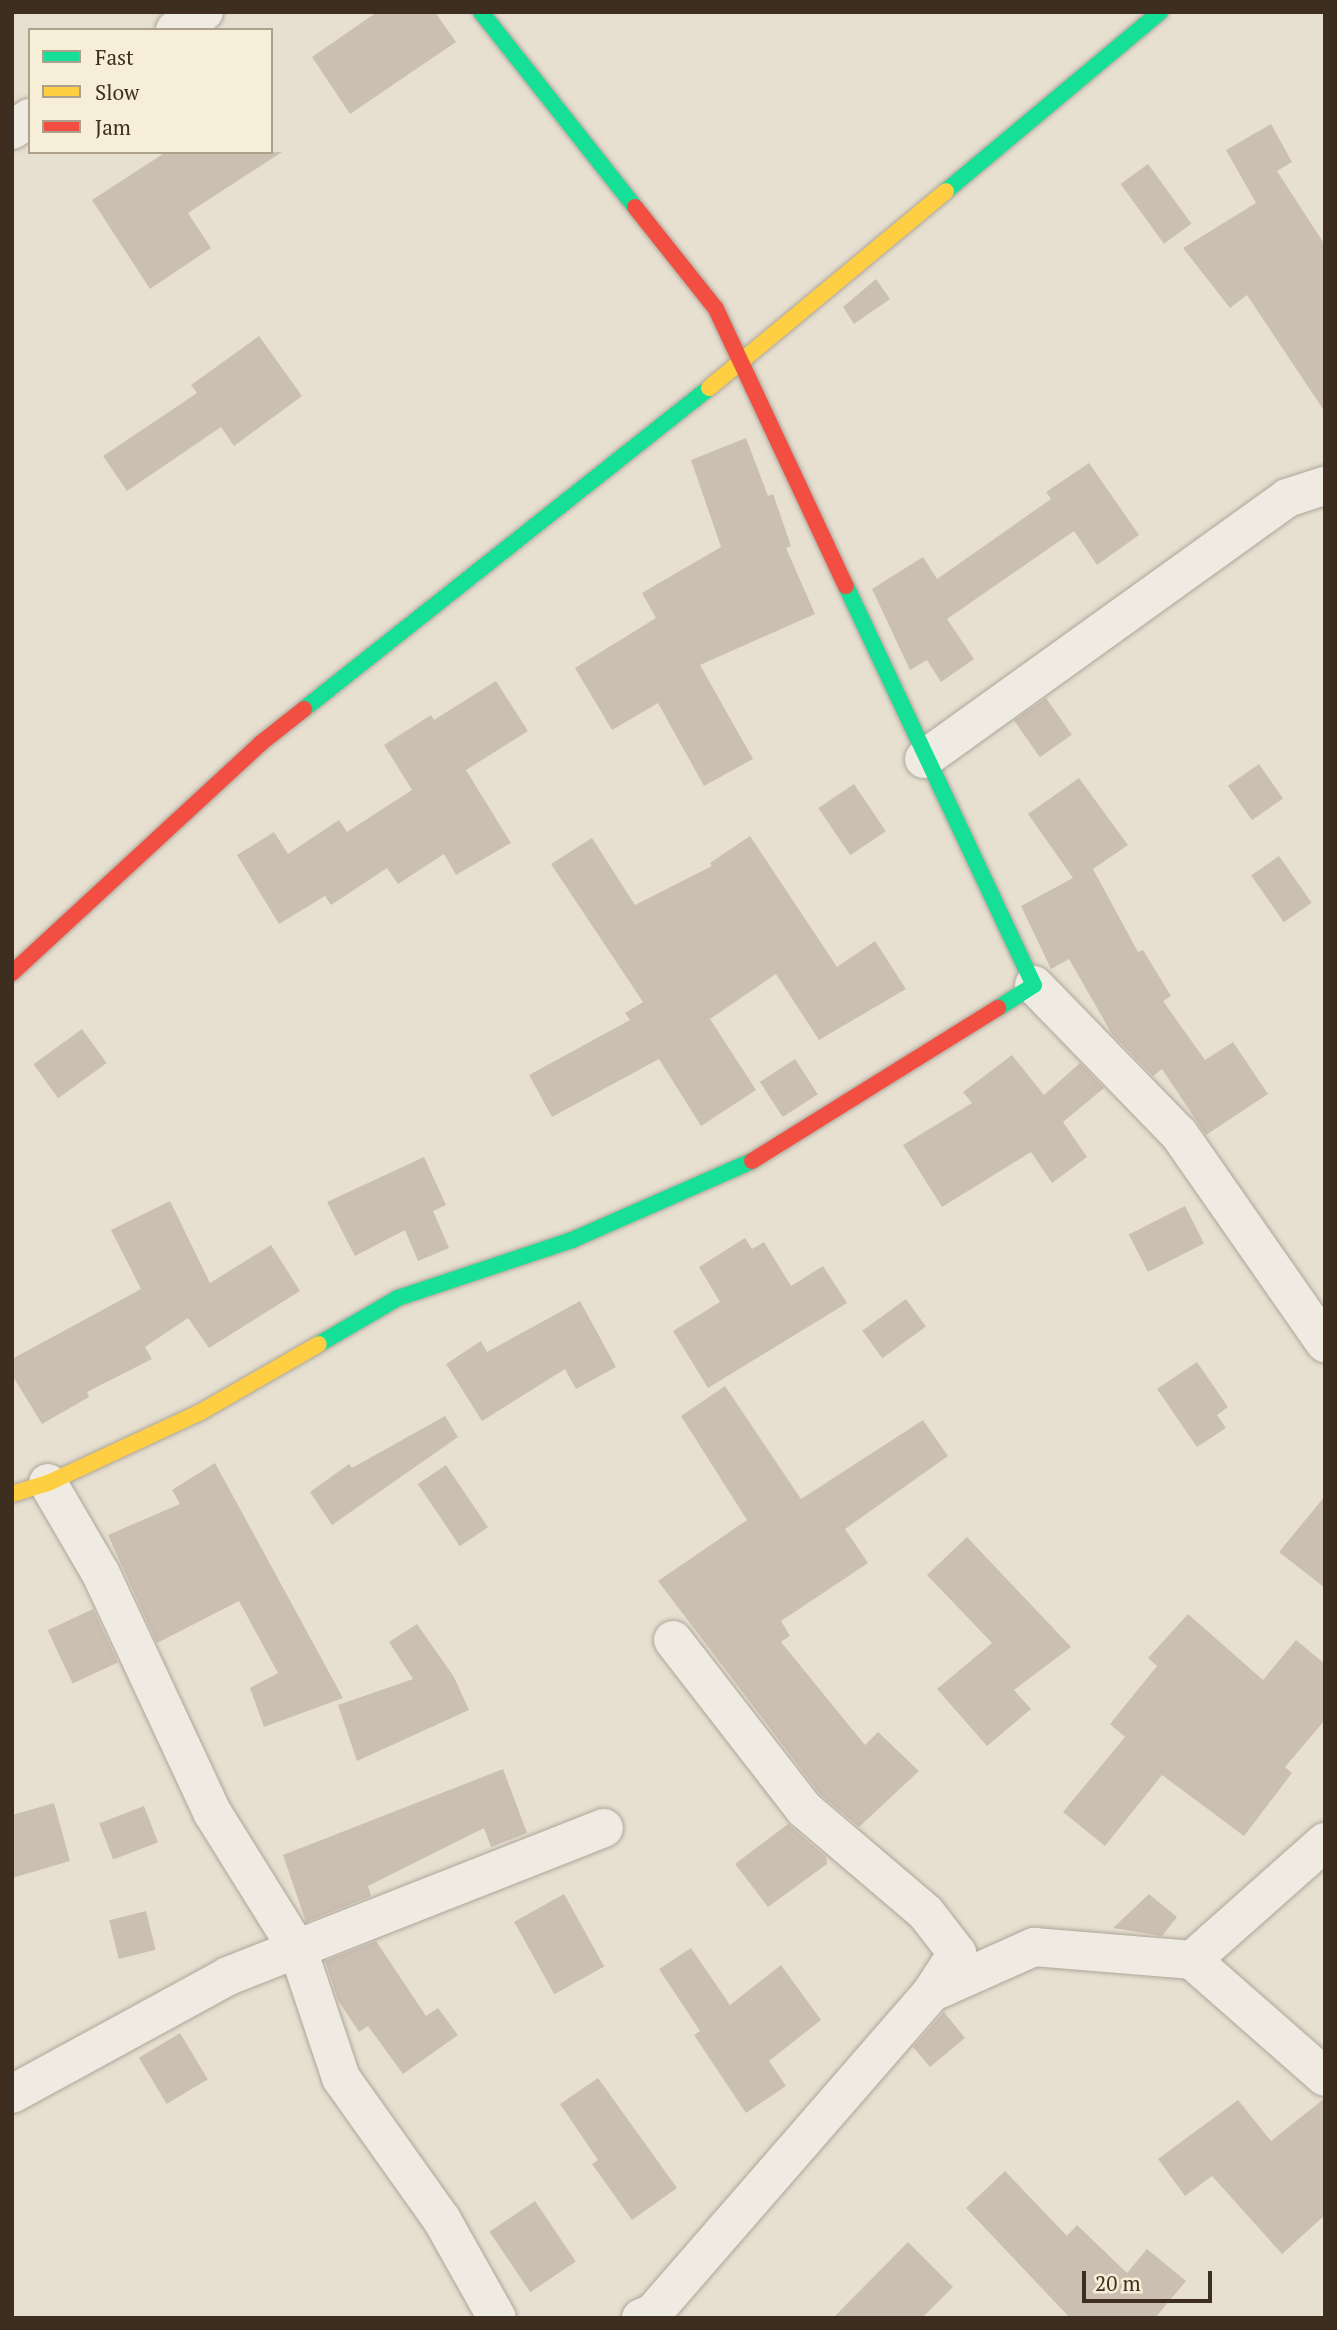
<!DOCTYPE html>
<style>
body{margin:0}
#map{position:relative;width:1337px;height:2330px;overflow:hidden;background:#e7e0d1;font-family:"PT Serif",serif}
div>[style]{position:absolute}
.building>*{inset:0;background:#cbbfb2;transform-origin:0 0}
.roads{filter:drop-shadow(0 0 2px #ada599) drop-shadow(0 0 2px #ada599)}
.street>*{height:38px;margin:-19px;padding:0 19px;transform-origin:19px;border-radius:19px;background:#efebe3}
.fast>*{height:16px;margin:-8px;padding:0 8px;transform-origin:8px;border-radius:8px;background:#16e098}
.slow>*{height:16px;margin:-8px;padding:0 8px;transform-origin:8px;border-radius:8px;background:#ffcf43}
.jam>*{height:16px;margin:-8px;padding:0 8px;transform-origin:8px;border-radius:8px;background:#f24e42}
span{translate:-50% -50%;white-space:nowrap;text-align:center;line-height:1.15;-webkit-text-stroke:7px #f7eed8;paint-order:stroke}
.frame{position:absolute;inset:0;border:14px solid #3d2e20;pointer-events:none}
.legend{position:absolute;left:28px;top:28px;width:245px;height:126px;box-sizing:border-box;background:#f7eed8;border:2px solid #ada18e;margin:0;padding:9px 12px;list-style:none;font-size:21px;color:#3d2e20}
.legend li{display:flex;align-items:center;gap:14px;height:35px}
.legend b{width:35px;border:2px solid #ada18e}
.scale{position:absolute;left:1082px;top:2271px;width:130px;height:32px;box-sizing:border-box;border:4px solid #3d2e20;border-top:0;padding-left:9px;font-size:21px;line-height:24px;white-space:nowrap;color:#3d2e20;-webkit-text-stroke:5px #f7eed8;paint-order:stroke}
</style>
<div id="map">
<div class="building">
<div style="clip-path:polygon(377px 12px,435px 12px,456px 42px,350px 114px,312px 57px)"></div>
<div style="clip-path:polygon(1271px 124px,1292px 162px,1277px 171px,1325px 245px,1325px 412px,1247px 295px,1230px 308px,1183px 248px,1256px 203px,1226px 150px)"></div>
<div style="clip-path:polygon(166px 152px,282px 152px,188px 213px,211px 248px,150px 289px,92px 200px)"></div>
<div style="left:1148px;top:164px;width:74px;height:34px;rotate:54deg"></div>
<div style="clip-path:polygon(876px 279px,890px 299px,854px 324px,843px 307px)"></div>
<div style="clip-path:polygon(259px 336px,302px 396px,234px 446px,221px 427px,127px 491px,103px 456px,197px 393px,191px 385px)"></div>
<div style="clip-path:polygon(746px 438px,768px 496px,773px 494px,791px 546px,786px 548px,815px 614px,700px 665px,753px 759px,704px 786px,658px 703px,612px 730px,575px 668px,656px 618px,642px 593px,721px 547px,691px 460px)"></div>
<div style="clip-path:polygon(1089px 463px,1139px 535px,1097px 565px,1074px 531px,947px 619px,974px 659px,941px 682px,927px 660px,910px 670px,872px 589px,923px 557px,937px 579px,1051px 499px,1046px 492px)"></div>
<div style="clip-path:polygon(496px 681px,528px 731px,466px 770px,511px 843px,456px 875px,444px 854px,398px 884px,387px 868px,331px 905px,325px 896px,279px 924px,237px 855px,274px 832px,288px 854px,339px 820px,347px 832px,412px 790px,384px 745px,431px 715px,434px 720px)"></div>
<div style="left:1046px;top:698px;width:45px;height:39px;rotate:55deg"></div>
<div style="left:1259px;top:764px;width:42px;height:38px;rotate:55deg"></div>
<div style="clip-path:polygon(1079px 778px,1128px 845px,1093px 869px,1138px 952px,1143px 950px,1171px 996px,1163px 1001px,1205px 1060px,1233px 1042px,1268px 1094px,1206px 1135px,1162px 1069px,1153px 1076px,1112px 1034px,1069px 959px,1051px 969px,1021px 906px,1073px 878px,1028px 814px)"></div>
<div style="left:854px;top:784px;width:57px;height:43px;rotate:56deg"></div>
<div style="clip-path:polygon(750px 836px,837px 967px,875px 941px,906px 989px,819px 1040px,776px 974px,710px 1019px,756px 1090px,701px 1126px,659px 1059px,552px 1117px,529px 1075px,630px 1020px,625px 1013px,643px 1002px,551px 864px,592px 838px,635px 905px,712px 866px,710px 863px)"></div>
<div style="left:1279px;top:856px;width:57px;height:34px;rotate:55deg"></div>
<div style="left:82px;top:1029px;width:42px;height:60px;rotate:54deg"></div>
<div style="clip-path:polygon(1012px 1055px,1044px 1095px,1080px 1063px,1104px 1088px,1063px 1122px,1087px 1157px,1052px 1183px,1031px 1152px,942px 1207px,903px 1145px,972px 1103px,963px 1092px)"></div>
<div style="left:795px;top:1059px;width:42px;height:42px;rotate:57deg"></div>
<div style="clip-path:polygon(424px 1157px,446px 1205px,433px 1211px,449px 1248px,418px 1261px,405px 1230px,355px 1256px,327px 1202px)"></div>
<div style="clip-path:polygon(170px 1201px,210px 1283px,271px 1245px,300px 1291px,209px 1348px,188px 1318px,145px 1347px,152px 1359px,87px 1392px,89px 1397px,42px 1424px,12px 1375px,12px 1359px,141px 1289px,111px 1230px)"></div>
<div style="left:1185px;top:1206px;width:42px;height:63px;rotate:63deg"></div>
<div style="clip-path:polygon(745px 1238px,752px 1249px,764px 1242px,791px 1286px,823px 1266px,847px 1303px,708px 1388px,673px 1331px,720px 1302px,699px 1267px)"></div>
<div style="left:906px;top:1299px;width:34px;height:54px;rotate:54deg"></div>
<div style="clip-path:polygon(580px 1301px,616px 1367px,576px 1389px,565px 1369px,482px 1421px,446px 1364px,481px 1341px,487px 1352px)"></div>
<div style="clip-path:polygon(1197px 1362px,1228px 1407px,1217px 1415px,1226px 1428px,1197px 1447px,1157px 1389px)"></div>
<div style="clip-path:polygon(725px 1386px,801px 1499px,923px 1420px,948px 1456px,845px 1529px,868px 1563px,781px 1621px,790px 1636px,781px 1642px,865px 1745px,878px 1732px,919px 1771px,859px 1827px,820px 1794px,658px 1581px,747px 1520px,681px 1416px)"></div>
<div style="clip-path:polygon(445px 1416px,458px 1437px,332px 1525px,310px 1492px,349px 1464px,352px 1468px)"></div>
<div style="clip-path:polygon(215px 1463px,343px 1698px,264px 1727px,250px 1688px,278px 1673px,239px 1601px,157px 1643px,108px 1535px,180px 1504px,172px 1490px)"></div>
<div style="left:446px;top:1465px;width:75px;height:34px;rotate:56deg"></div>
<div style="clip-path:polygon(1325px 1496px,1325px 1588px,1279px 1552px)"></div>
<div style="clip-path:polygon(967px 1537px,1071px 1647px,1014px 1690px,1031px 1709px,987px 1746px,937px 1689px,992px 1643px,927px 1575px)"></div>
<div style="left:93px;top:1609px;width:59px;height:50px;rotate:65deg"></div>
<div style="clip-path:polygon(1188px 1614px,1263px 1680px,1296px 1640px,1325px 1664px,1325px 1720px,1285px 1767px,1292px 1773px,1244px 1836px,1162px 1775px,1105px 1846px,1063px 1812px,1125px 1737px,1110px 1724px,1157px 1666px,1148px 1658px)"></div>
<div style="clip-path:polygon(417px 1624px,454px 1677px,469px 1710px,357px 1761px,338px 1705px,413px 1679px,389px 1642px)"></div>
<div style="clip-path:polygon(503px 1769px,527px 1833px,491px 1847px,484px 1828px,368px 1886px,371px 1896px,306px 1922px,283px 1855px)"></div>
<div style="clip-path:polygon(54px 1803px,70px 1861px,12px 1878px,12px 1815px)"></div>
<div style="left:144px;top:1806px;width:39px;height:48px;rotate:69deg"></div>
<div style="clip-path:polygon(788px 1824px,826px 1857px,827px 1864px,768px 1907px,735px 1864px)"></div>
<div style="left:564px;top:1894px;width:83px;height:57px;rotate:61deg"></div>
<div style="clip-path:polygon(1149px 1894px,1177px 1917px,1162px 1936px,1113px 1928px)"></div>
<div style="left:146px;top:1911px;width:40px;height:38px;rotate:76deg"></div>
<div style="clip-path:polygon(376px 1941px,426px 2016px,438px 2008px,458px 2035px,403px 2074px,368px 2026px,359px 2032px,338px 2000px,325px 1961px)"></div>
<div style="clip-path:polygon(691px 1948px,730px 2005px,781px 1965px,821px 2020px,769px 2061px,786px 2086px,746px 2113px,694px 2035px,700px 2031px,659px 1969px)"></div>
<div style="clip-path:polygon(944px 2012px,965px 2038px,930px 2067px,913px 2047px)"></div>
<div style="left:180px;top:2033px;width:54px;height:48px;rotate:59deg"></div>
<div style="clip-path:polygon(598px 2078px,677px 2188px,632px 2220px,592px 2164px,598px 2160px,560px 2104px)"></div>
<div style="clip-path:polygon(1325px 2098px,1325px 2215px,1282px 2254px,1212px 2176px,1185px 2196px,1158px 2159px,1238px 2100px,1271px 2141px)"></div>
<div style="clip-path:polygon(1005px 2171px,1067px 2236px,1077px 2225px,1127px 2273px,1147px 2249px,1186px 2281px,1155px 2318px,1070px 2318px,966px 2208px)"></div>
<div style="left:535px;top:2201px;width:73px;height:55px;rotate:56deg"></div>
<div style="clip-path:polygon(908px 2242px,953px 2287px,922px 2318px,833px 2318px)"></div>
</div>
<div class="roads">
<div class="street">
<div style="left:175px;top:30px;width:34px;rotate:-32deg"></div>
<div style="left:12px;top:130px;width:22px;rotate:-34deg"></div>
<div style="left:924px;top:759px;width:447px;rotate:-35.7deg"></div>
<div style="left:1287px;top:498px;width:40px;rotate:-18deg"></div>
<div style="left:1034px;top:985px;width:208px;rotate:45.8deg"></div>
<div style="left:1179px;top:1134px;width:255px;rotate:55.1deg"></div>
<div style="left:48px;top:1483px;width:105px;rotate:59.8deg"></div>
<div style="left:101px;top:1574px;width:263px;rotate:65deg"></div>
<div style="left:212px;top:1812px;width:163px;rotate:58.1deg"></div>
<div style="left:298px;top:1950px;width:135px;rotate:71.4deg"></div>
<div style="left:341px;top:2078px;width:174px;rotate:54.6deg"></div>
<div style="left:442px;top:2220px;width:112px;rotate:60.7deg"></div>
<div style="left:673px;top:1640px;width:214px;rotate:52.2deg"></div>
<div style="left:804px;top:1809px;width:160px;rotate:40.4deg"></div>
<div style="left:926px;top:1913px;width:51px;rotate:52.2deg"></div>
<div style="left:957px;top:1953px;width:48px;rotate:123deg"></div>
<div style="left:1192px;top:1960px;width:177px;rotate:41.3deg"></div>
<div style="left:12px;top:2094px;width:246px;rotate:-28.6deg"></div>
<div style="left:228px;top:1976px;width:404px;rotate:-21.5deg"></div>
<div style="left:641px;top:2318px;width:13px;rotate:-23deg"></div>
<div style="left:653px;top:2313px;width:424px;rotate:-49deg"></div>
<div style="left:931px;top:1993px;width:113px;rotate:-24.1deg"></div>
<div style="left:1034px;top:1947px;width:159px;rotate:4.7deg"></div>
<div style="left:1192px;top:1960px;width:178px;rotate:-41.6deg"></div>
</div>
<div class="fast">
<div style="left:481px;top:12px;width:248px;rotate:51.7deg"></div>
<div style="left:946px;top:191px;width:279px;rotate:-39.9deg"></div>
<div style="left:846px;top:586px;width:441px;rotate:64.8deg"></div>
<div style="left:1034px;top:985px;width:43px;rotate:147.4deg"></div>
<div style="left:304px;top:709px;width:517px;rotate:-38.4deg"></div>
<div style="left:319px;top:1344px;width:91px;rotate:-30.2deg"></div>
<div style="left:398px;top:1298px;width:183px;rotate:-18.4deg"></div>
<div style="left:572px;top:1240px;width:197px;rotate:-23.7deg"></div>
</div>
<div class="slow">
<div style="left:709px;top:388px;width:308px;rotate:-39.7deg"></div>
<div style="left:12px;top:1494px;width:38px;rotate:-17deg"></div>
<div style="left:48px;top:1483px;width:166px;rotate:-24.9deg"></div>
<div style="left:199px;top:1413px;width:138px;rotate:-29.9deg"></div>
</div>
<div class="jam">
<div style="left:635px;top:207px;width:130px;rotate:51.5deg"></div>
<div style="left:716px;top:309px;width:306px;rotate:64.9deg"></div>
<div style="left:12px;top:973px;width:339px;rotate:-42.7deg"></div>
<div style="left:261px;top:743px;width:55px;rotate:-38.3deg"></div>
<div style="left:752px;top:1161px;width:290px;rotate:-31.9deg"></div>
</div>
</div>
<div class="frame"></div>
<ul class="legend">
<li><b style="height:9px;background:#16e098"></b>Fast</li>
<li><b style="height:9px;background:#ffcf43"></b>Slow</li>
<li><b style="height:9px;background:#f24e42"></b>Jam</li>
</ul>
<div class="scale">20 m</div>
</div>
